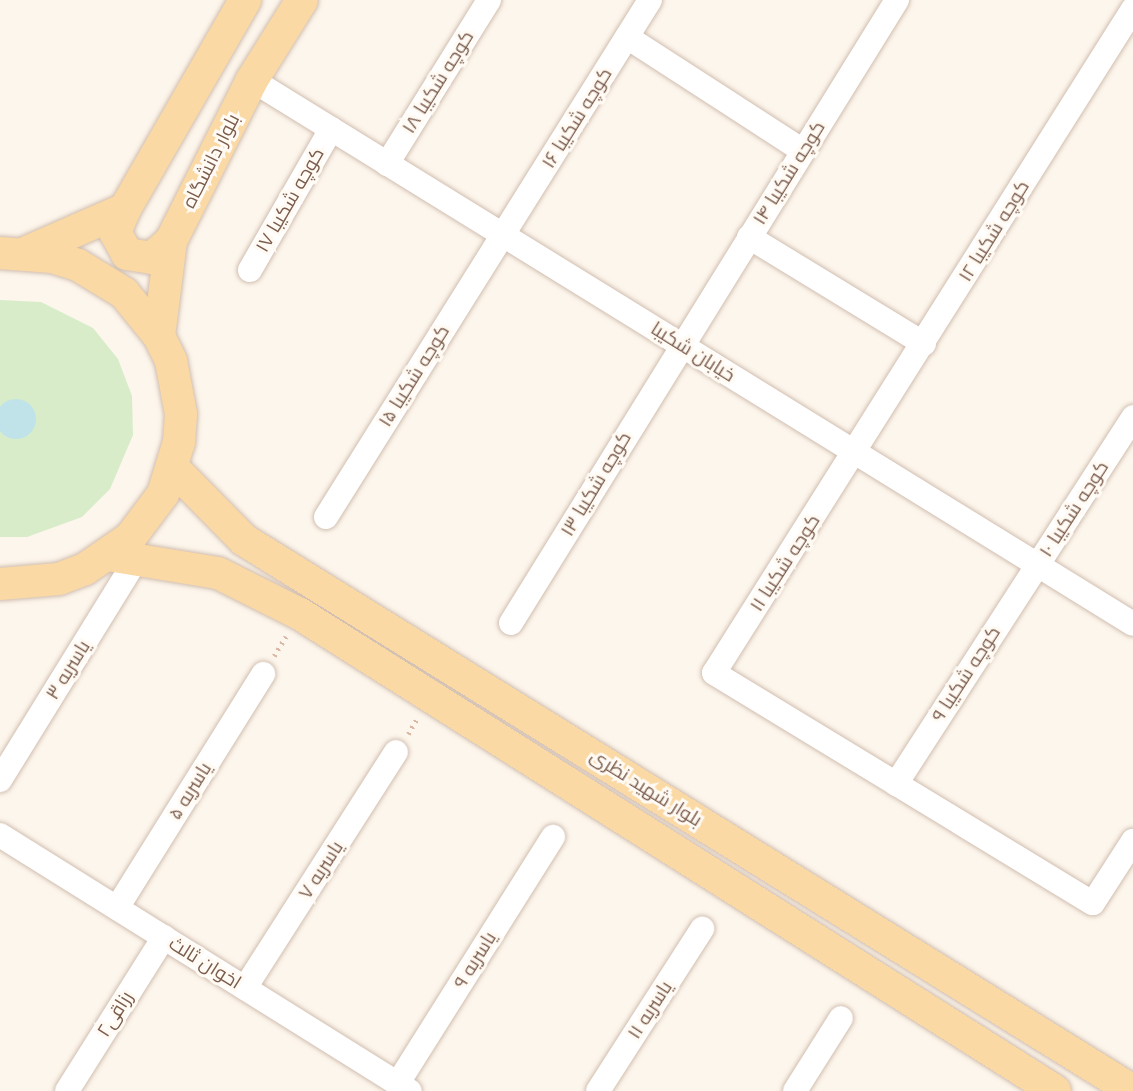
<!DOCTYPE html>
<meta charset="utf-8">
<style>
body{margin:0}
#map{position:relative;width:1133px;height:1091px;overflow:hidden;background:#fdf6ec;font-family:"Noto Sans",Cairo,sans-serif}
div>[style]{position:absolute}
.green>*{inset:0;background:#d8ecc9}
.water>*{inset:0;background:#bfe3e8}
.round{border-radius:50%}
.path>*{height:4.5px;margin-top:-2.25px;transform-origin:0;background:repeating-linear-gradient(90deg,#d9b8a5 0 2px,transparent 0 7px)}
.roads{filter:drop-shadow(0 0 2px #d1beb0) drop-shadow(0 0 2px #d1beb0)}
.minor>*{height:24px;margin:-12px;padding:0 12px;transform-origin:12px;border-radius:12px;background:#fff}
.major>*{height:32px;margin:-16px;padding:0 16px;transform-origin:16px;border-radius:16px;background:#fbd9a5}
span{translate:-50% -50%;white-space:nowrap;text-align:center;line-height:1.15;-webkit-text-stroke:6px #fffaf3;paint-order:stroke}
.street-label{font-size:19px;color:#7a5c4d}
</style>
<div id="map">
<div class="green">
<div style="clip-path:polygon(0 300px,41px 302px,93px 328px,118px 359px,132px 396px,133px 435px,110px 489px,82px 517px,27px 537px,0 537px)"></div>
</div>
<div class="water">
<div class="round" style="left:-4px;top:399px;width:40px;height:40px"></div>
</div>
<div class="path">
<div style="left:274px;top:656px;width:23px;rotate:-59deg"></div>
<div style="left:408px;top:734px;width:20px;rotate:-60deg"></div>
</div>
<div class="roads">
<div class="minor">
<div style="left:1133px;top:9px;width:785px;rotate:122.25deg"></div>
<div style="left:714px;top:673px;width:443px;rotate:31.3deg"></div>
<div style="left:1093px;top:903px;width:74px;rotate:-57.2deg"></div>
<div style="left:627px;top:37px;width:210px;rotate:32.9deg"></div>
<div style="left:252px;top:80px;width:1035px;rotate:31.69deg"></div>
<div style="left:387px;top:164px;width:193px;rotate:-58.1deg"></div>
<div style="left:749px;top:237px;width:205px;rotate:31.4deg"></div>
<div style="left:250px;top:270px;width:163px;rotate:-60.1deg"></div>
<div style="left:326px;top:517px;width:610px;rotate:-57.92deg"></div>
<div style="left:511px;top:623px;width:733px;rotate:-58.22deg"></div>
<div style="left:0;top:780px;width:259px;rotate:-58.3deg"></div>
<div style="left:896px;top:784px;width:437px;rotate:-57.1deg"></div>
<div style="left:0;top:835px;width:483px;rotate:32deg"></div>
<div style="left:117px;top:908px;width:276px;rotate:-58deg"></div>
<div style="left:245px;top:988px;width:280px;rotate:-57.4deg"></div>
<div style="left:398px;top:1083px;width:291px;rotate:-57.8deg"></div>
<div style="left:67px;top:1091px;width:182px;rotate:-57.8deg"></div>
<div style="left:598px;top:1091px;width:193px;rotate:-57.3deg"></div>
<div style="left:795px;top:1091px;width:86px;rotate:-57.8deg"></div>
</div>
<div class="major">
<div style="left:125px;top:209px;width:25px;rotate:113deg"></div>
<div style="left:115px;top:232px;width:25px;rotate:61deg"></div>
<div style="left:127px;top:254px;width:25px;rotate:9deg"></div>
<div style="left:152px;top:258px;width:25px;rotate:-42deg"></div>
<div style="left:0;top:253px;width:52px;rotate:4.4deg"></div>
<div style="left:52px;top:257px;width:27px;rotate:17deg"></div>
<div style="left:78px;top:265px;width:54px;rotate:31.3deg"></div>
<div style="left:124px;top:293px;width:55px;rotate:50.9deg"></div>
<div style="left:159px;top:336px;width:28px;rotate:64deg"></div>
<div style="left:171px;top:361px;width:54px;rotate:79.3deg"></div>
<div style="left:181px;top:414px;width:28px;rotate:94deg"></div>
<div style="left:179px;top:442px;width:54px;rotate:107.1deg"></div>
<div style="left:163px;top:494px;width:55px;rotate:126.9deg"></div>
<div style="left:130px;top:538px;width:55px;rotate:145.4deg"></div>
<div style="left:85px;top:569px;width:28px;rotate:159deg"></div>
<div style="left:59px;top:579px;width:59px;rotate:175.2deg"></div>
<div style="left:25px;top:253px;width:109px;rotate:-23.7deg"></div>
<div style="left:125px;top:209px;width:241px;rotate:-60.1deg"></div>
<div style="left:159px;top:336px;width:96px;rotate:-82.8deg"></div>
<div style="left:171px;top:241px;width:180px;rotate:-63.3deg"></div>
<div style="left:252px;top:80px;width:94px;rotate:-58deg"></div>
<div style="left:173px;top:468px;width:101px;rotate:45.4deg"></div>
<div style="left:244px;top:540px;width:1046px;rotate:31.79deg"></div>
<div style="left:108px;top:555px;width:111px;rotate:9.3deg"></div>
<div style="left:218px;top:573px;width:92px;rotate:26.6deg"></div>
<div style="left:300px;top:614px;width:893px;rotate:32.28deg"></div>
</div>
</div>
<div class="street-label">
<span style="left:438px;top:82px;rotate:-58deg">کوچه شکیبا ۱۸</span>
<span style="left:577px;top:118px;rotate:-58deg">کوچه شکیبا ۱۶</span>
<span style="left:211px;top:161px;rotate:-63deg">بلوار دانشگاه</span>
<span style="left:789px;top:173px;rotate:-58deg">کوچه شکیبا ۱۴</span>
<span style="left:290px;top:200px;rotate:-60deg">کوچه شکیبا ۱۷</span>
<span style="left:994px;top:231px;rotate:-58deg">کوچه شکیبا ۱۲</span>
<span style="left:693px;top:352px;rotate:32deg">خیابان شکیبا</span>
<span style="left:414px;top:376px;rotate:-58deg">کوچه شکیبا ۱۵</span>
<span style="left:596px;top:484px;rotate:-59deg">کوچه شکیبا ۱۳</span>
<span style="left:1074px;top:509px;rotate:-57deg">کوچه شکیبا ۱۰</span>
<span style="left:785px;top:563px;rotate:-57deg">کوچه شکیبا ۱۱</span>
<span style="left:68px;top:670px;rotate:-58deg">یاسریه ۳</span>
<span style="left:966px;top:674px;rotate:-57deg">کوچه شکیبا ۹</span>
<span style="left:646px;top:788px;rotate:32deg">بلوار شهید نظری</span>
<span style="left:190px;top:791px;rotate:-58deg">یاسریه ۵</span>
<span style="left:321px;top:870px;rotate:-57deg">یاسریه ۷</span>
<span style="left:475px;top:960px;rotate:-58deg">یاسریه ۹</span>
<span style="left:205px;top:963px;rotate:32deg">اخوان ثالث</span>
<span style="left:650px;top:1010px;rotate:-57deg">یاسریه ۱۱</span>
<span style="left:115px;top:1014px;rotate:-58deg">رزاقی۲</span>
</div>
</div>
